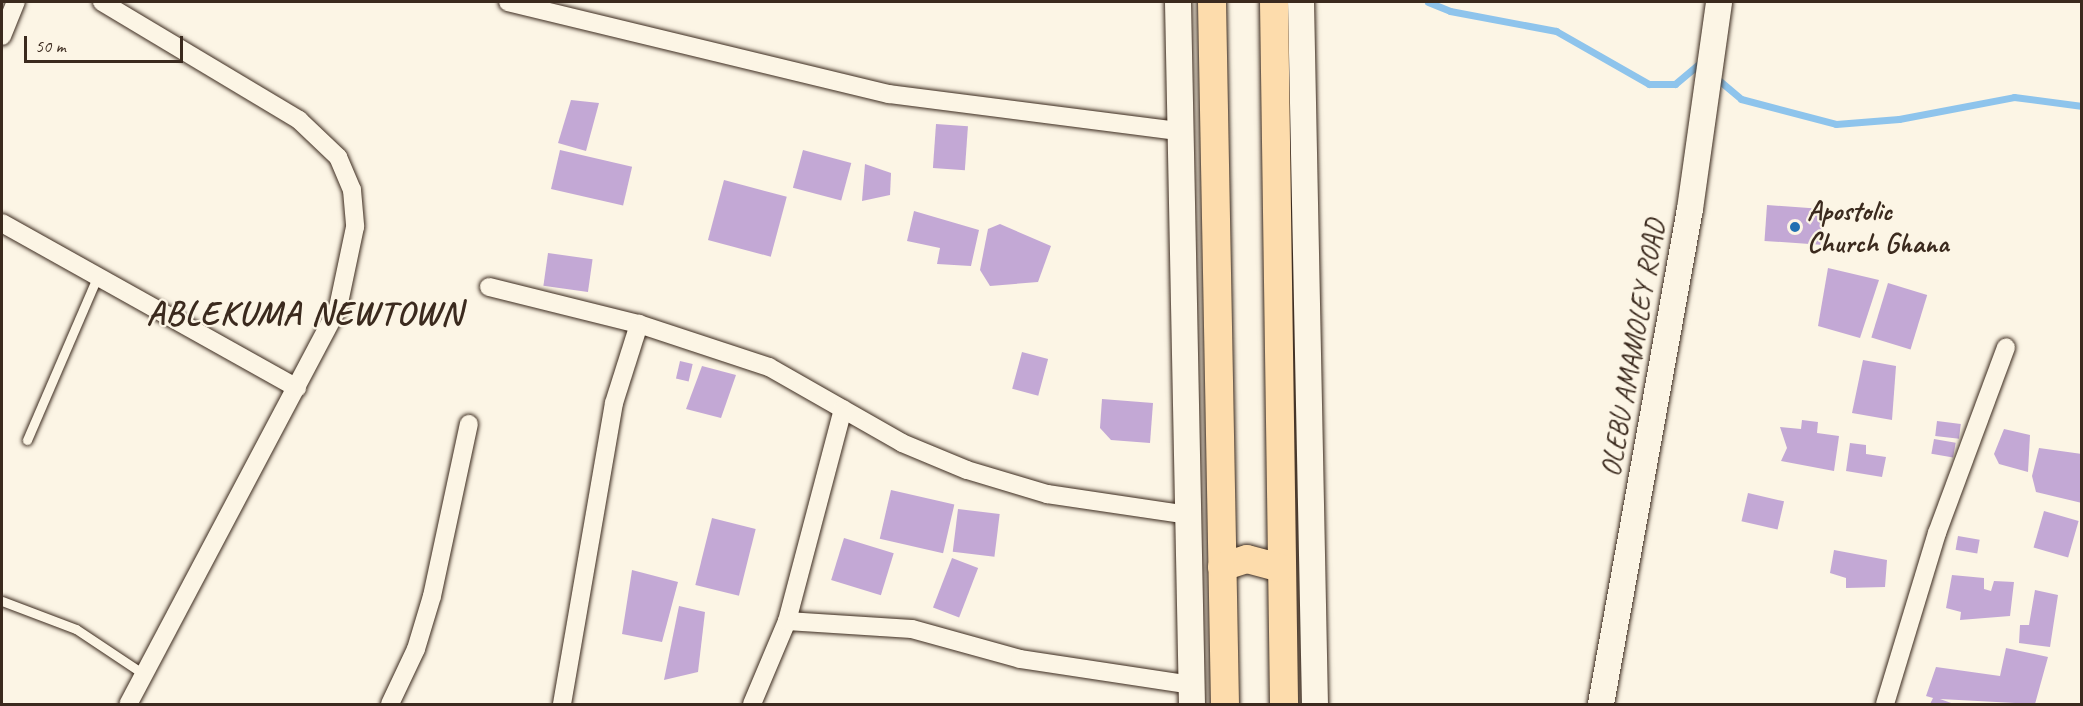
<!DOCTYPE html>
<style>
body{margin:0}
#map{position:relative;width:2083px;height:706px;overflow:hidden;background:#fcf5e5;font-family:Caveat,sans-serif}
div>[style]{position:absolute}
.stream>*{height:7px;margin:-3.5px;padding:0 3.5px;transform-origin:3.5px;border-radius:3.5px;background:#8ec4ec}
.building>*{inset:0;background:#c3a8d5;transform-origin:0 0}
.roads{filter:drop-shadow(0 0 2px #3b2a1e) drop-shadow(0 0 2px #3b2a1e)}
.lane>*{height:9px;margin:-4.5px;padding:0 4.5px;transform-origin:4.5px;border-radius:4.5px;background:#fcf5e5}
.street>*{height:18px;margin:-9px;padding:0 9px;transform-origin:9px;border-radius:9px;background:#fcf5e5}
.secondary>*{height:26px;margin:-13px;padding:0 13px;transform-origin:13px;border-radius:13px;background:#fcf5e5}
.primary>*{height:28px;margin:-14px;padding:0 14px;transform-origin:14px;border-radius:14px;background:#fddcac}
.dots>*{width:16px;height:16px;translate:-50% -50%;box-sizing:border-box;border:3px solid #fcf5e5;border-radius:50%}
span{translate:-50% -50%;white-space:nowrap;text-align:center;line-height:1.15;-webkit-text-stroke:4.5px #fcf5e5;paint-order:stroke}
.poi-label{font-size:28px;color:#3b2a1e;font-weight:700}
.left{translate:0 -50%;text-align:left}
.street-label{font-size:28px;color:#3b2a1e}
.district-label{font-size:34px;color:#3b2a1e;font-weight:700;letter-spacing:1.5px}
.frame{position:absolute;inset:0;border:3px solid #3b2a1e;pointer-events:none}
.scale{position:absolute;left:24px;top:36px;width:159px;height:27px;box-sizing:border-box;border:3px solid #3b2a1e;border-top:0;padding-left:8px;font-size:18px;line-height:21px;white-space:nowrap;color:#3b2a1e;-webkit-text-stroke:4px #fcf5e5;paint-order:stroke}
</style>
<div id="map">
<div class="stream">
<div style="left:1428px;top:2px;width:24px;rotate:22deg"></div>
<div style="left:1450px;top:11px;width:108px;rotate:10.7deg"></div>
<div style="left:1556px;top:31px;width:107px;rotate:29.7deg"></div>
<div style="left:1649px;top:84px;width:26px"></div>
<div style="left:1675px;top:84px;width:35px;rotate:-40deg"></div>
<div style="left:1715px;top:77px;width:34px;rotate:40deg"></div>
<div style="left:1741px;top:99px;width:98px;rotate:14.7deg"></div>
<div style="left:1836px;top:124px;width:63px;rotate:-4.5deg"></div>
<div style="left:1899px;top:119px;width:117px;rotate:-10.8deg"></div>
<div style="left:2014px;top:97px;width:69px;rotate:7.5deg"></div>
</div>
<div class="building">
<div style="clip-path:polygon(571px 100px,599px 103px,586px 151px,558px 143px)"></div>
<div style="left:936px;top:124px;width:32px;height:44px;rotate:4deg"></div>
<div style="left:560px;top:150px;width:74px;height:40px;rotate:13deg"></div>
<div style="left:803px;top:150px;width:50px;height:39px;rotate:15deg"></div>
<div style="clip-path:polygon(865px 164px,891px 173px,890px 195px,862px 201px)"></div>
<div style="left:724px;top:180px;width:65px;height:62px;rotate:15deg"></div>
<div style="left:1767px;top:205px;width:56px;height:36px;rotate:4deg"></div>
<div style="clip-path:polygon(914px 211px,979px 230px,971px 266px,937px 264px,940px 248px,907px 241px)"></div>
<div style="clip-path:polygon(1000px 224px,1051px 246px,1038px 282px,990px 286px,980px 270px,988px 229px)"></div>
<div style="left:548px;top:253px;width:45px;height:33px;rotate:8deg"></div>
<div style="clip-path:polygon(1828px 268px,1879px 280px,1860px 338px,1818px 326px)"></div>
<div style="left:1888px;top:283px;width:41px;height:57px;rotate:17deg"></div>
<div style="left:1022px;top:352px;width:27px;height:38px;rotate:15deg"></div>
<div style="clip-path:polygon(1863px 360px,1896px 366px,1892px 420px,1852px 413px)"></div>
<div style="left:680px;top:361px;width:13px;height:18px;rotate:13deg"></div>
<div style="clip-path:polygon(702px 366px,736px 375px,721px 418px,686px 409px)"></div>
<div style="clip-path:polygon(1102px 399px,1153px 403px,1150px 443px,1111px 440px,1100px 428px)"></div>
<div style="clip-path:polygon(1802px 420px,1818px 422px,1817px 433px,1839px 436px,1834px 471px,1781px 461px,1787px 448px,1780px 427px,1801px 429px)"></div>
<div style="left:1937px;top:421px;width:24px;height:15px;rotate:7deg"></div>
<div style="clip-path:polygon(2004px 429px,2030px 435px,2028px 472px,1999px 464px,1994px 454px)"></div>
<div style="left:1934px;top:439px;width:22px;height:15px;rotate:10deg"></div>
<div style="clip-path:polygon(1850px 443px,1866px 445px,1866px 454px,1886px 457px,1882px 477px,1846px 471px)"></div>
<div style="clip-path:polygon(2039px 448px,2082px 454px,2082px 503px,2036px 492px,2032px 476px)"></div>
<div style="left:891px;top:490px;width:65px;height:50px;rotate:13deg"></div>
<div style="left:1748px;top:493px;width:37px;height:29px;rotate:13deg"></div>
<div style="left:958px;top:509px;width:42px;height:43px;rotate:7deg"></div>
<div style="left:2044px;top:511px;width:36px;height:38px;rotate:16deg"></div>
<div style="left:712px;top:518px;width:45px;height:69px;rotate:14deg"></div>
<div style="left:1958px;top:536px;width:22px;height:14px;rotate:10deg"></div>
<div style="left:844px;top:538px;width:52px;height:44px;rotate:17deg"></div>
<div style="clip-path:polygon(1834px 550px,1887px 560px,1885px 587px,1846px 588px,1846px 578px,1830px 573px)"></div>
<div style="left:952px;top:558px;width:28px;height:53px;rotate:21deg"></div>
<div style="clip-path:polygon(632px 570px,678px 582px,662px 642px,622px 634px)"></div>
<div style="clip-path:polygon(1952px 575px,1984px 578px,1984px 589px,1991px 591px,1994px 581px,2014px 582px,2010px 616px,1960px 620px,1961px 612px,1946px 608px)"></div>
<div style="clip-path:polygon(2035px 590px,2058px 595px,2050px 647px,2019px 643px,2020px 625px,2029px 625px)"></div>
<div style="clip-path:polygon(679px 606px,705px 612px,698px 672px,664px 680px)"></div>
<div style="clip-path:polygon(2006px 648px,2048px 657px,2035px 704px,1940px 699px,1954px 704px,1930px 704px,1933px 698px,1926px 696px,1936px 667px,2000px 676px)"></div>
</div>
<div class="roads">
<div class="lane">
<div style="left:27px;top:440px;width:180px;rotate:-66.7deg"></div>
<div style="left:2px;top:601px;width:79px;rotate:20.7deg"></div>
<div style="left:76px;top:629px;width:83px;rotate:33.7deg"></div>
</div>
<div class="street">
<div style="left:102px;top:2px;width:230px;rotate:30.9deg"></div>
<div style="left:299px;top:120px;width:54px;rotate:43.5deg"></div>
<div style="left:338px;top:157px;width:36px;rotate:67deg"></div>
<div style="left:352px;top:190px;width:37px;rotate:85deg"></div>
<div style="left:355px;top:227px;width:83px;rotate:101.9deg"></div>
<div style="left:338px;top:308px;width:448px;rotate:117.9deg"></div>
<div style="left:508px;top:2px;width:392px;rotate:13.6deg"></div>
<div style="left:889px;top:94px;width:292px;rotate:7.3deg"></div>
<div style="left:2px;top:36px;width:37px;rotate:-68deg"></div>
<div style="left:2px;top:223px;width:338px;rotate:29.2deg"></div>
<div style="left:489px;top:287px;width:154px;rotate:13.9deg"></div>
<div style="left:639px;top:324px;width:137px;rotate:18.3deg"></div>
<div style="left:769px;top:367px;width:153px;rotate:29.7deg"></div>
<div style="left:902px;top:443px;width:70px;rotate:22.6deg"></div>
<div style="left:967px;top:470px;width:84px;rotate:16.7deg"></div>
<div style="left:1047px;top:494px;width:144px;rotate:8.4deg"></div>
<div style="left:787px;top:621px;width:125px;rotate:3.7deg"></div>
<div style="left:912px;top:629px;width:112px;rotate:15.5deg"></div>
<div style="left:1020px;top:659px;width:174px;rotate:8.6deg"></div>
<div style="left:390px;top:704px;width:61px;rotate:-64.7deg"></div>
<div style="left:416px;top:649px;width:55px;rotate:-73.2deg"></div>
<div style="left:432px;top:596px;width:176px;rotate:-77.9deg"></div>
<div style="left:562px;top:704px;width:305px;rotate:-80.2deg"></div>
<div style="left:614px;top:403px;width:83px;rotate:-72.4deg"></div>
<div style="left:752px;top:704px;width:90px;rotate:-67.1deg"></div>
<div style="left:787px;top:621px;width:219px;rotate:-75.2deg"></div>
<div style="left:1885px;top:704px;width:179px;rotate:-73.1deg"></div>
<div style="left:1937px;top:533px;width:198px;rotate:-69.6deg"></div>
</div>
<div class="secondary">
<div style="left:1178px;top:2px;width:702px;rotate:88.86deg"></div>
<div style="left:1301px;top:2px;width:702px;rotate:88.86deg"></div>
<div style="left:1601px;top:704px;width:503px;rotate:-79.81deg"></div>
<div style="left:1690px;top:209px;width:209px;rotate:-82deg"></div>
</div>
<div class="primary">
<div style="left:1212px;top:2px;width:702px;rotate:88.94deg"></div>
<div style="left:1274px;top:2px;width:702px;rotate:89.18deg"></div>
<div style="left:1222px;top:567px;width:26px;rotate:-18deg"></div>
<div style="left:1247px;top:559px;width:34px;rotate:15deg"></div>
</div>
</div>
<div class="dots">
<div style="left:1795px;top:227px;background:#1f6fb2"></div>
</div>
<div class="poi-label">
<span class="left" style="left:1807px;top:227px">Apostolic<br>Church Ghana</span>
</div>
<div class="street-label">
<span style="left:1633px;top:348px;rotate:-80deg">OLEBU AMAMOLEY ROAD</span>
</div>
<div class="district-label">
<span style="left:305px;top:313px">ABLEKUMA NEWTOWN</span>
</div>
<div class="frame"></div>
<div class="scale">50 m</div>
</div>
